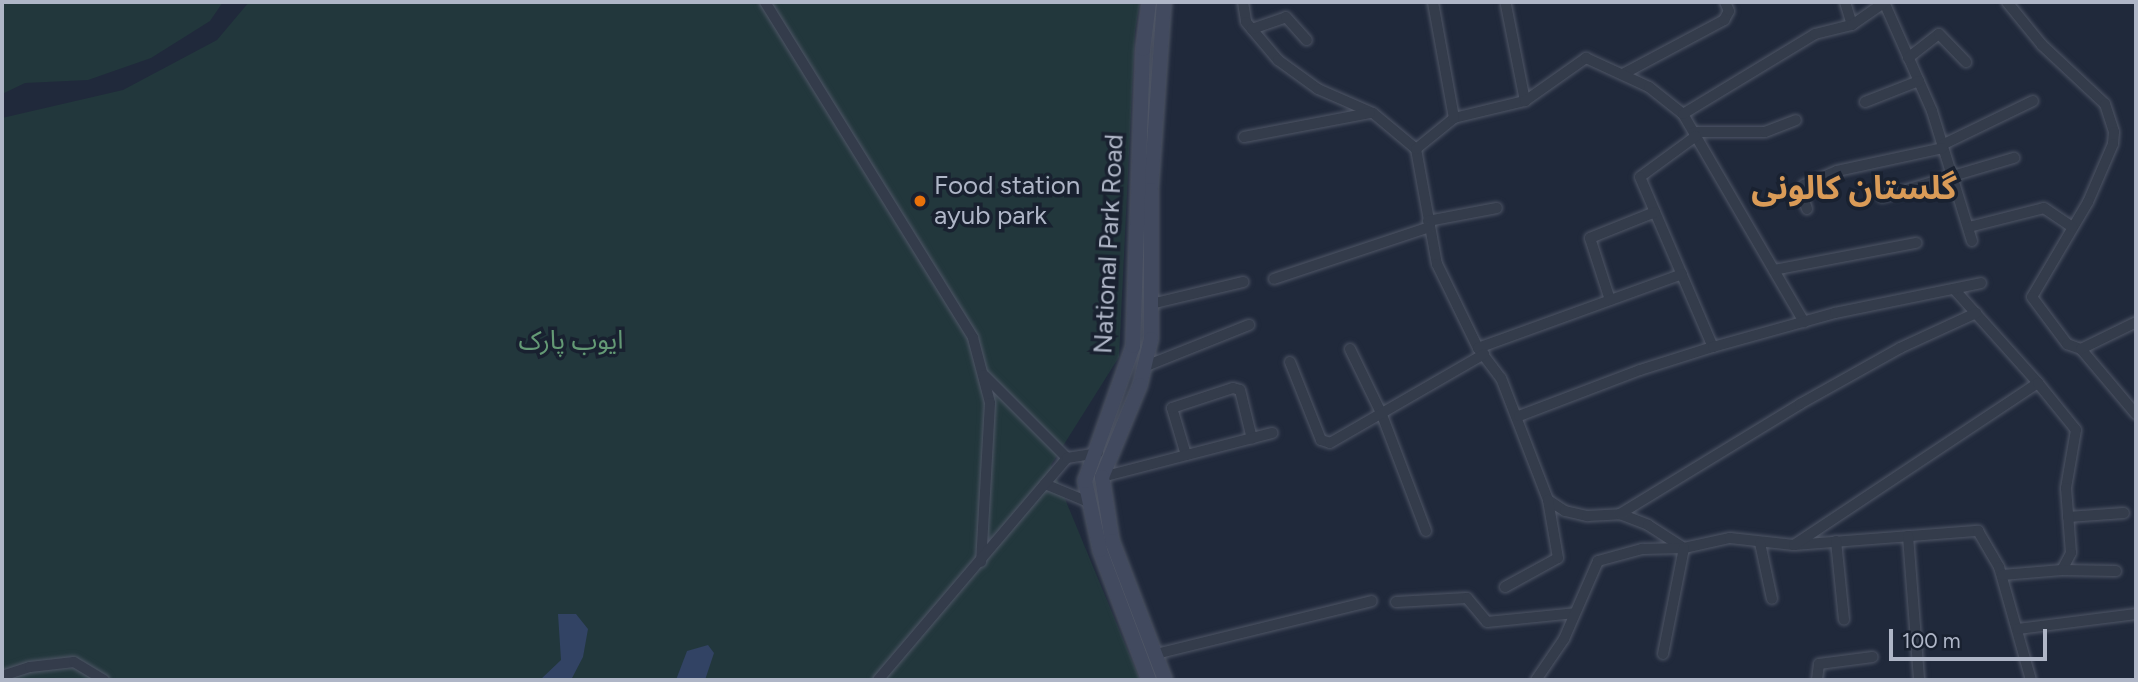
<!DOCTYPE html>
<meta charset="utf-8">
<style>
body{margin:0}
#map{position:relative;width:2138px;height:682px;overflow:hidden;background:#20293b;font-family:Figtree,"Noto Sans Arabic",sans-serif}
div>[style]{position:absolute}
.green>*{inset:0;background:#22373c}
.water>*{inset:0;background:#324364}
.roads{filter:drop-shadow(0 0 2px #4f5666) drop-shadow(0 0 2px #4f5666)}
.street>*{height:10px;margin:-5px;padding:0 5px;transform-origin:5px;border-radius:5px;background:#343c4b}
.secondary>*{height:14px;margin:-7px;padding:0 7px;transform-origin:7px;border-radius:7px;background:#424a5f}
.dots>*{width:19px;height:19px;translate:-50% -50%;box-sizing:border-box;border:4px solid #192130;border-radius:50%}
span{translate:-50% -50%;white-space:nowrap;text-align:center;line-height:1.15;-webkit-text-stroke:7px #192130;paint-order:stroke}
.poi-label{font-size:26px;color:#afb6c7}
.left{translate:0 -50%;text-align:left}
.street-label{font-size:26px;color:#afb6c7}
.park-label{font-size:26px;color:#649a75}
.district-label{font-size:33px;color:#da9b57;font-weight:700}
.frame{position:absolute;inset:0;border:4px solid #afb6c7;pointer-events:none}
.scale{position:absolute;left:1889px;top:629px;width:158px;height:32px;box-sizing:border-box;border:4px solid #afb6c7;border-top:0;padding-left:9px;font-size:21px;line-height:24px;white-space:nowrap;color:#afb6c7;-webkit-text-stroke:5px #192130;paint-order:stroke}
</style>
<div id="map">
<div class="green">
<div style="clip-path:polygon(2px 2px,223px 2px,210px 21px,151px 58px,88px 80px,25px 83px,2px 94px)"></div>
<div style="clip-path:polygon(249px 2px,1140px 2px,1135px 31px,1119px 357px,1051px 465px,1140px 680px,2px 680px,2px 118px,123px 90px,217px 40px)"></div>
</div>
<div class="water">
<div style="clip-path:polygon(558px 614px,576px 614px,588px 629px,583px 657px,571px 680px,540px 680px,561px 660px)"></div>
<div style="clip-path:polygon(708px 645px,714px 653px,705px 680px,676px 680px,687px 651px)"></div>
</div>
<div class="roads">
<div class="street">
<div style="left:765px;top:2px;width:395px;rotate:58.2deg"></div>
<div style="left:973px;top:338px;width:67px;rotate:75.3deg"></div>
<div style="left:990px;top:403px;width:159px;rotate:93.2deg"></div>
<div style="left:1243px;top:2px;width:20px;rotate:81deg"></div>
<div style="left:1246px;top:22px;width:50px;rotate:49.9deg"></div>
<div style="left:1278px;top:60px;width:49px;rotate:35.9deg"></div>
<div style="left:1318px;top:89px;width:60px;rotate:23.6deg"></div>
<div style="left:1373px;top:113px;width:56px;rotate:39.9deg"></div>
<div style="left:1416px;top:149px;width:117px;rotate:79.7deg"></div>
<div style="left:1437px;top:264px;width:93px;rotate:64deg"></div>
<div style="left:1478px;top:348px;width:38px;rotate:53deg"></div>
<div style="left:1501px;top:378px;width:131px;rotate:68.9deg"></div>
<div style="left:1548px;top:500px;width:20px;rotate:33deg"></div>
<div style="left:1565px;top:511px;width:23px;rotate:13deg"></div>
<div style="left:1587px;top:516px;width:33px;rotate:-3deg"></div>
<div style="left:1620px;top:514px;width:30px;rotate:21deg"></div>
<div style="left:1648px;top:525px;width:43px;rotate:32.6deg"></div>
<div style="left:1684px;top:548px;width:47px;rotate:-12.3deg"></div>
<div style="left:1730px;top:538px;width:64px;rotate:6.2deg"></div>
<div style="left:1794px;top:545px;width:185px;rotate:-4.4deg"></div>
<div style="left:1978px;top:531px;width:42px;rotate:59.7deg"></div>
<div style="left:1999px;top:567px;width:117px;rotate:74.2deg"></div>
<div style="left:1845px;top:2px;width:24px;rotate:73deg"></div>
<div style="left:1884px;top:2px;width:119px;rotate:66.2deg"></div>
<div style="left:1932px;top:111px;width:136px;rotate:72.9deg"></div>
<div style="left:2007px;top:2px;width:55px;rotate:50.9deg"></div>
<div style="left:2042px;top:45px;width:86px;rotate:43.1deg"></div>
<div style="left:2105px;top:104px;width:29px;rotate:72deg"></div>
<div style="left:2114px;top:132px;width:12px;rotate:95deg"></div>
<div style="left:2113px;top:144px;width:63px;rotate:113.3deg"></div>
<div style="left:2088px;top:202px;width:110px;rotate:120.5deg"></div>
<div style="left:2032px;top:297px;width:59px;rotate:53.3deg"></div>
<div style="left:2067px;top:344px;width:15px;rotate:20deg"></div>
<div style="left:2081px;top:349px;width:85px;rotate:49.8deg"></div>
<div style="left:1506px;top:5px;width:98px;rotate:78.8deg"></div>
<div style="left:1252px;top:29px;width:36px;rotate:-19deg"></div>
<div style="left:1286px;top:17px;width:31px;rotate:48deg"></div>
<div style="left:1908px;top:58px;width:39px;rotate:-38deg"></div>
<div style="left:1939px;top:34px;width:39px;rotate:46deg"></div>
<div style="left:1623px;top:74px;width:115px;rotate:-28.1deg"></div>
<div style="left:1724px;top:20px;width:10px;rotate:-61deg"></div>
<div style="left:1729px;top:11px;width:10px;rotate:-114deg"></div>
<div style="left:1865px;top:102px;width:58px;rotate:-21.3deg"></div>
<div style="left:1683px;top:114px;width:241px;rotate:59.8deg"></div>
<div style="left:1454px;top:118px;width:73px;rotate:-13.5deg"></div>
<div style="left:1525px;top:101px;width:75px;rotate:-35.2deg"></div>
<div style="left:1586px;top:58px;width:69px;rotate:24.7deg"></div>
<div style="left:1649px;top:87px;width:43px;rotate:38.5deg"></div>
<div style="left:1683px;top:114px;width:154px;rotate:-31.2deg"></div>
<div style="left:1815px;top:34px;width:38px;rotate:-14deg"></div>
<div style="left:1852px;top:25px;width:40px;rotate:-34.9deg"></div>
<div style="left:1694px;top:132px;width:71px"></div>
<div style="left:1765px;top:132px;width:33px;rotate:-21deg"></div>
<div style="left:1696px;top:136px;width:69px;rotate:143.8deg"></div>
<div style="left:1640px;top:177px;width:185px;rotate:66.8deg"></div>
<div style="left:1244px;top:137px;width:128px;rotate:-10.8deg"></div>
<div style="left:1942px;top:145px;width:101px;rotate:-25.8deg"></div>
<div style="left:1416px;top:149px;width:49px;rotate:-39.2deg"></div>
<div style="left:1454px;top:118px;width:118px;rotate:-100.3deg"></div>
<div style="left:1882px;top:197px;width:138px;rotate:-16.5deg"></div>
<div style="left:1807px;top:209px;width:19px;rotate:-108deg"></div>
<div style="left:1801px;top:191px;width:7px;rotate:-63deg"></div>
<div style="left:1804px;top:185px;width:36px;rotate:-23deg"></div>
<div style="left:1837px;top:171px;width:108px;rotate:-12.2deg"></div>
<div style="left:1428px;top:221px;width:70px;rotate:-10.7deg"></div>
<div style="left:1969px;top:227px;width:77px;rotate:-14.2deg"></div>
<div style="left:2044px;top:208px;width:34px;rotate:34deg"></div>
<div style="left:1774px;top:270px;width:145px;rotate:-10.8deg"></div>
<div style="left:1274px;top:279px;width:163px;rotate:-18.5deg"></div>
<div style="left:1954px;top:289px;width:126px;rotate:48.2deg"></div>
<div style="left:1610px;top:300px;width:65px;rotate:-107.9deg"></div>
<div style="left:1590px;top:238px;width:70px;rotate:-21.8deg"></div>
<div style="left:1151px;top:304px;width:95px;rotate:-13.4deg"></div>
<div style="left:1478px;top:348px;width:217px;rotate:-19.9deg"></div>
<div style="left:1350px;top:349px;width:73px;rotate:64.1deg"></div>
<div style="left:1382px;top:415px;width:124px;rotate:69.2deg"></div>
<div style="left:2081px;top:349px;width:61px;rotate:-26.1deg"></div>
<div style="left:1290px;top:362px;width:84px;rotate:68.3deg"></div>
<div style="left:1321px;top:440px;width:9px;rotate:18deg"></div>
<div style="left:1330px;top:443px;width:178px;rotate:-30deg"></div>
<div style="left:1146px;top:366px;width:111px;rotate:-21.7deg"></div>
<div style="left:984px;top:375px;width:117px;rotate:45deg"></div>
<div style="left:1519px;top:416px;width:129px;rotate:-20.8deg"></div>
<div style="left:1640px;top:370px;width:77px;rotate:-17.5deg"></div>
<div style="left:1713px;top:347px;width:127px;rotate:-15.6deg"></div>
<div style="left:1835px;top:313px;width:149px;rotate:-11.6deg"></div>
<div style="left:1186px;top:455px;width:49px;rotate:-106.6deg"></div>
<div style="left:1172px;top:408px;width:64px;rotate:-18.2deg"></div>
<div style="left:1233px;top:388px;width:7px;rotate:16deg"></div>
<div style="left:1240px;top:390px;width:50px;rotate:76.2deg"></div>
<div style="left:1102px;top:477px;width:176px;rotate:-14.5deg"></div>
<div style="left:1045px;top:484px;width:44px;rotate:22.5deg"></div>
<div style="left:1620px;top:514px;width:211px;rotate:-31.4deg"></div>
<div style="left:1800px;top:404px;width:115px;rotate:-29.2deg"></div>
<div style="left:1900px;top:348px;width:84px;rotate:-24.7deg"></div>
<div style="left:2068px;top:517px;width:56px;rotate:-4.1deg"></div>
<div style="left:1908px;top:536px;width:144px;rotate:85.6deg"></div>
<div style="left:1836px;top:541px;width:79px;rotate:84.2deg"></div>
<div style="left:1760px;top:543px;width:57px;rotate:77.9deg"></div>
<div style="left:1794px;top:545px;width:293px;rotate:-33.6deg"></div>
<div style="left:2038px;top:383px;width:60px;rotate:51deg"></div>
<div style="left:2076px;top:430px;width:59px;rotate:99.8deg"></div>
<div style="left:2066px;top:488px;width:65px;rotate:85.6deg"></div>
<div style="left:2071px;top:553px;width:19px;rotate:118deg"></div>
<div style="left:2062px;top:570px;width:60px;rotate:175.2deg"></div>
<div style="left:2062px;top:570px;width:54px;rotate:1.1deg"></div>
<div style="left:1505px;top:587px;width:60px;rotate:-28.7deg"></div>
<div style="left:1558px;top:558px;width:59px;rotate:-99.8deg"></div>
<div style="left:1396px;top:602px;width:71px;rotate:-3.2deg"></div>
<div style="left:1467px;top:598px;width:31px;rotate:50deg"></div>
<div style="left:1487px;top:622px;width:88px;rotate:-5.8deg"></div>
<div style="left:2018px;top:629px;width:119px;rotate:-7.2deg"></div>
<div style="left:1156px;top:654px;width:222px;rotate:-13.8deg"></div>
<div style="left:2px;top:676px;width:29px;rotate:-18deg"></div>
<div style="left:30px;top:667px;width:44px;rotate:-6.5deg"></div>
<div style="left:74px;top:662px;width:35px;rotate:31deg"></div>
<div style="left:878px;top:680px;width:292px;rotate:-49.6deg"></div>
<div style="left:1067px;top:458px;width:31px;rotate:-9deg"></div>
<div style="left:1536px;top:680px;width:50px;rotate:-55.7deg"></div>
<div style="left:1564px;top:639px;width:85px;rotate:-66.4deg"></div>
<div style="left:1598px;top:561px;width:46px;rotate:-15.3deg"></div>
<div style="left:1642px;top:549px;width:42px;rotate:-1.4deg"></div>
<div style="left:1684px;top:548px;width:108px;rotate:101.2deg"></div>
<div style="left:1817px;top:680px;width:16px;rotate:-83deg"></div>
<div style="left:1819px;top:664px;width:54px;rotate:-7.4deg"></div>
</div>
<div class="secondary">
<div style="left:1164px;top:2px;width:188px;rotate:94deg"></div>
<div style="left:1151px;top:190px;width:149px;rotate:90deg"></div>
<div style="left:1151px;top:339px;width:47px;rotate:103.4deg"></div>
<div style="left:1140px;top:385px;width:100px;rotate:112.4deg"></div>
<div style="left:1102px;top:477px;width:65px;rotate:81.1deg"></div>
<div style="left:1112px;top:541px;width:149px;rotate:69.1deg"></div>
<div style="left:1149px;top:680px;width:139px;rotate:-110.7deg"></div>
<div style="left:1100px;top:550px;width:71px;rotate:-102.3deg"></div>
<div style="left:1085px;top:481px;width:143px;rotate:-70.4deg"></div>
<div style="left:1133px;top:346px;width:297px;rotate:-88.1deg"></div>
<div style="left:1143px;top:49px;width:47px;rotate:-82.7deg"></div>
</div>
</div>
<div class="dots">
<div style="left:920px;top:201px;background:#e8710a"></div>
</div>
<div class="poi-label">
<span class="left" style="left:934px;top:201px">Food station<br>ayub park</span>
</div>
<div class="street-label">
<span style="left:1109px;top:244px;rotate:-87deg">National Park Road</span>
</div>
<div class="park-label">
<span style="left:571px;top:341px">ایوب پارک</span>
</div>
<div class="district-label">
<span style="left:1854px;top:188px">گلستان کالونی</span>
</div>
<div class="frame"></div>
<div class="scale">100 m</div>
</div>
